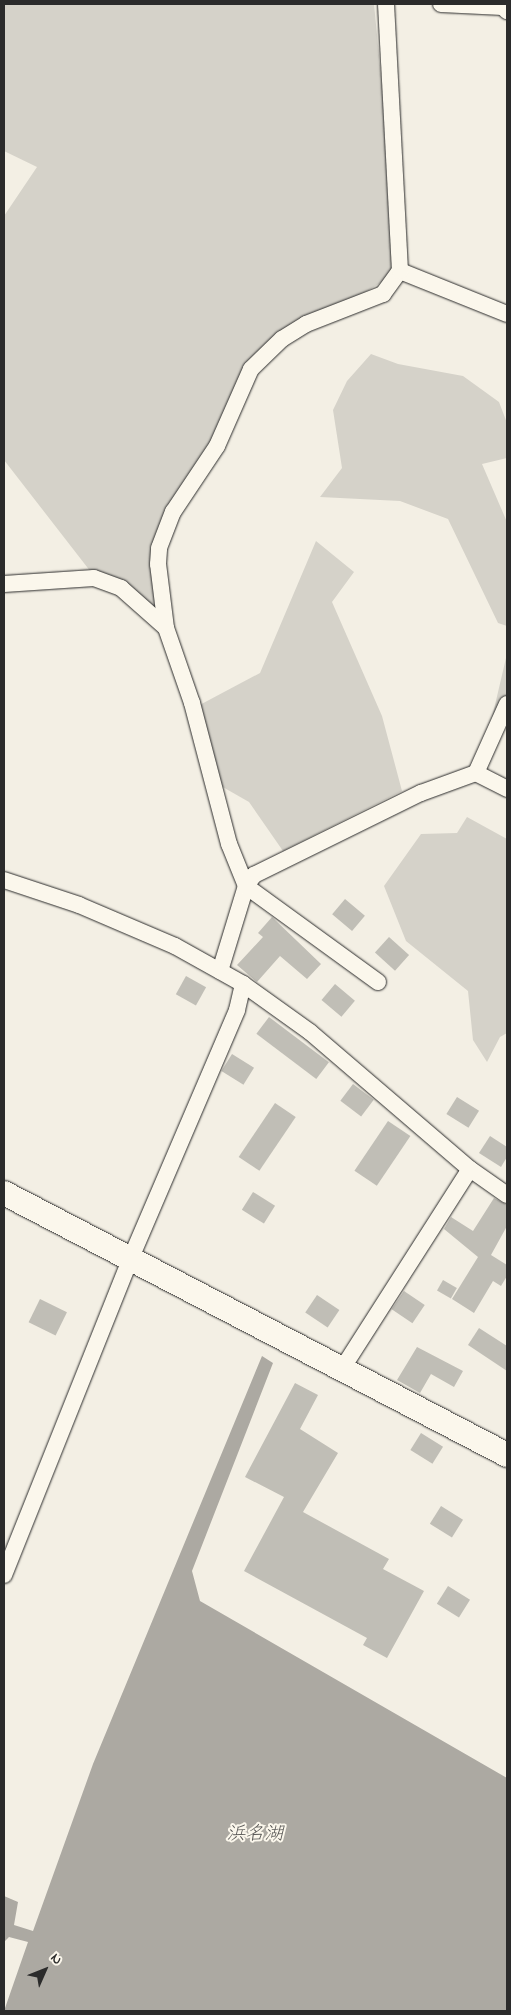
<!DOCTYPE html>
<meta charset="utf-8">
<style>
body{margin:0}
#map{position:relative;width:511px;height:2015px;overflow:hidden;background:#f3efe4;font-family:"Indie Flower","Klee One",sans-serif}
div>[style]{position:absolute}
.green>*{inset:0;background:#d5d2c9}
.water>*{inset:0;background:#aca9a2}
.building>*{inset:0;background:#c0beb6;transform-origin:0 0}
.roads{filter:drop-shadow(0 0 1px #2b2b2b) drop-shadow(0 0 1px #2b2b2b)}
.street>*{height:16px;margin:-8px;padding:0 8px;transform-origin:8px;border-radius:8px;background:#fbf7ec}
.secondary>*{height:24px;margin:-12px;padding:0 12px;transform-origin:12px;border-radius:12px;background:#fbf7ec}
span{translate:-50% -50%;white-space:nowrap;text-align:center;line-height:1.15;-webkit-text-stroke:4px #fbf7ec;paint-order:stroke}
.water-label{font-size:19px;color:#585755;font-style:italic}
.frame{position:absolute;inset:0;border:5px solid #2b2b2b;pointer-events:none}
.north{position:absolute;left:20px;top:1945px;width:50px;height:50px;-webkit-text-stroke:4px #fbf7ec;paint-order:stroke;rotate:46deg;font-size:14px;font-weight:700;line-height:20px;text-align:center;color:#2b2b2b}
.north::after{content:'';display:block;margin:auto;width:18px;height:22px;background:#2b2b2b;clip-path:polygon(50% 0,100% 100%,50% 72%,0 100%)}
</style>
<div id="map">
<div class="green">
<div style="clip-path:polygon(4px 4px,374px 4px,400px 271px,266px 352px,164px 536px,152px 616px,94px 576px,4px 460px,4px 216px,37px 167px,4px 151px)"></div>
<div style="clip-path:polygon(371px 354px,398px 364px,463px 376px,499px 402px,507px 423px,507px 458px,482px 464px,507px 522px,507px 626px,498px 623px,448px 519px,400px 501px,320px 497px,342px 468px,333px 410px,347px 381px)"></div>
<div style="clip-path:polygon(316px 541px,354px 572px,332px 602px,382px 716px,402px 791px,283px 851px,249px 802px,221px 786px,194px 708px,260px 673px)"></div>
<div style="clip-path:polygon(507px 651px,507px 693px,487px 739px,506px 658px)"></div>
<div style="clip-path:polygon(467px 817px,507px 839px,507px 1033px,500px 1037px,487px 1062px,473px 1040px,468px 991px,406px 941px,384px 886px,421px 834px,457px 833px)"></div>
</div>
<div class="water">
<div style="clip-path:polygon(262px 1356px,273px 1363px,192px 1571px,200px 1601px,507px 1778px,507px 2011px,4px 2011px,28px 1942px,9px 1937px,4px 1942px,4px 1896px,18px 1902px,14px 1925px,33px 1931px,93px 1764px)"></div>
</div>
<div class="building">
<div style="left:345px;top:899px;width:26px;height:20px;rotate:40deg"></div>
<div style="clip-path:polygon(272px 917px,321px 964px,307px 979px,280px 956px,257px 982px,237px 965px,263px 937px,258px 933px)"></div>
<div style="left:389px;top:937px;width:27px;height:21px;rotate:42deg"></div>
<div style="left:186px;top:976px;width:23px;height:21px;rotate:29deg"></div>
<div style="left:335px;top:984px;width:26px;height:21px;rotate:40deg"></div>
<div style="left:269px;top:1017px;width:75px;height:21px;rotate:37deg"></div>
<div style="left:232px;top:1054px;width:26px;height:20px;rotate:32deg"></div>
<div style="left:353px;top:1084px;width:26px;height:21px;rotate:37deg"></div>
<div style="left:457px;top:1097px;width:26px;height:20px;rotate:32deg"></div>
<div style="left:275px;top:1103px;width:25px;height:65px;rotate:34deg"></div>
<div style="left:388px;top:1121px;width:27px;height:60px;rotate:34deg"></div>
<div style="clip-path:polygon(490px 1136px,507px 1147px,507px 1157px,501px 1167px,479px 1153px)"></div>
<div style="left:253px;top:1192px;width:26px;height:21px;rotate:32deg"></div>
<div style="clip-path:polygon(494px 1198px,507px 1205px,507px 1226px,491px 1255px,507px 1265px,507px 1276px,501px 1286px,493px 1281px,474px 1313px,452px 1299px,478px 1257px,444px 1229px,451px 1217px,473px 1231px)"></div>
<div style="left:443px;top:1280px;width:16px;height:12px;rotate:30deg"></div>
<div style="left:404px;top:1291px;width:25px;height:22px;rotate:34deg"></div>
<div style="left:317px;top:1295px;width:27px;height:21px;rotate:34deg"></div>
<div style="left:40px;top:1299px;width:30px;height:26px;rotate:26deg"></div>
<div style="clip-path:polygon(479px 1328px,507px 1346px,507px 1371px,468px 1345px)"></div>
<div style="clip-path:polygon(417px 1347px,463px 1371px,454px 1387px,431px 1374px,420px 1393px,397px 1380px)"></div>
<div style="clip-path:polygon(295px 1383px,318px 1395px,300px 1429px,338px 1453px,303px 1512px,389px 1559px,383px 1569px,424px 1591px,387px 1658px,363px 1645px,367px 1638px,244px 1571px,284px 1497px,245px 1477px)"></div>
<div style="left:421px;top:1433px;width:26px;height:20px;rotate:32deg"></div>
<div style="left:441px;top:1506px;width:26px;height:21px;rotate:32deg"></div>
<div style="left:448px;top:1586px;width:26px;height:21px;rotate:32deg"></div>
</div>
<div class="roads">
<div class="street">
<div style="left:441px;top:4px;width:62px;rotate:2.8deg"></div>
<div style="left:503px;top:7px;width:6px;rotate:45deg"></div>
<div style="left:400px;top:271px;width:115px;rotate:21.9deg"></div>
<div style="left:4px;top:584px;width:90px;rotate:-3.8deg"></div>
<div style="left:94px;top:578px;width:29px;rotate:20deg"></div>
<div style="left:121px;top:588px;width:60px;rotate:41.6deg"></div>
<div style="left:507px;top:704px;width:76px;rotate:114.2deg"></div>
<div style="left:476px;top:773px;width:35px;rotate:27deg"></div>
<div style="left:4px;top:880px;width:79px;rotate:18.4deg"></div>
<div style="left:79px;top:905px;width:104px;rotate:23.1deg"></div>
<div style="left:175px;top:946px;width:78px;rotate:29.2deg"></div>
<div style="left:243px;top:984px;width:82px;rotate:35.6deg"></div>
<div style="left:310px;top:1032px;width:211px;rotate:40.6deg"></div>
<div style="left:470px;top:1169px;width:45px;rotate:35.1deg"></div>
<div style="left:220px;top:971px;width:89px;rotate:-73deg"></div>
<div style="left:246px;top:886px;width:14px;rotate:-54deg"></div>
<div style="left:254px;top:875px;width:186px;rotate:-26.2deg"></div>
<div style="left:421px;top:793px;width:59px;rotate:-20deg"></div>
<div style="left:378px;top:982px;width:163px;rotate:-144deg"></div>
<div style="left:246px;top:886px;width:45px;rotate:-112deg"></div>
<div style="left:229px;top:844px;width:146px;rotate:-104.7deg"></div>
<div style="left:192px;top:703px;width:79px;rotate:-109.1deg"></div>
<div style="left:166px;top:628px;width:64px;rotate:-97.1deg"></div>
<div style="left:158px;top:564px;width:16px;rotate:-86deg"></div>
<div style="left:159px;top:548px;width:39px;rotate:-69deg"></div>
<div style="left:173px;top:512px;width:79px;rotate:-56.3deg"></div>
<div style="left:217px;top:446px;width:84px;rotate:-66.2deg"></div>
<div style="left:251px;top:369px;width:43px;rotate:-44.1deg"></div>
<div style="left:282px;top:339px;width:28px;rotate:-32deg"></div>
<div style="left:306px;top:324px;width:83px;rotate:-21.3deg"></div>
<div style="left:383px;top:294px;width:29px;rotate:-54deg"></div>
<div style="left:400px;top:271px;width:267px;rotate:-93deg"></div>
<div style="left:342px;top:1369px;width:237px;rotate:-57.4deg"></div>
<div style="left:4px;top:1575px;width:339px;rotate:-68.2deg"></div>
<div style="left:130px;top:1260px;width:272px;rotate:-66.8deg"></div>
<div style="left:237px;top:1010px;width:27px;rotate:-77deg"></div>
</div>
<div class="secondary">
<div style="left:4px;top:1193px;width:567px;rotate:27.51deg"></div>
</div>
</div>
<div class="water-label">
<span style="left:255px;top:1835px">浜名湖</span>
</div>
<div class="frame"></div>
<div class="north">N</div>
</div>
